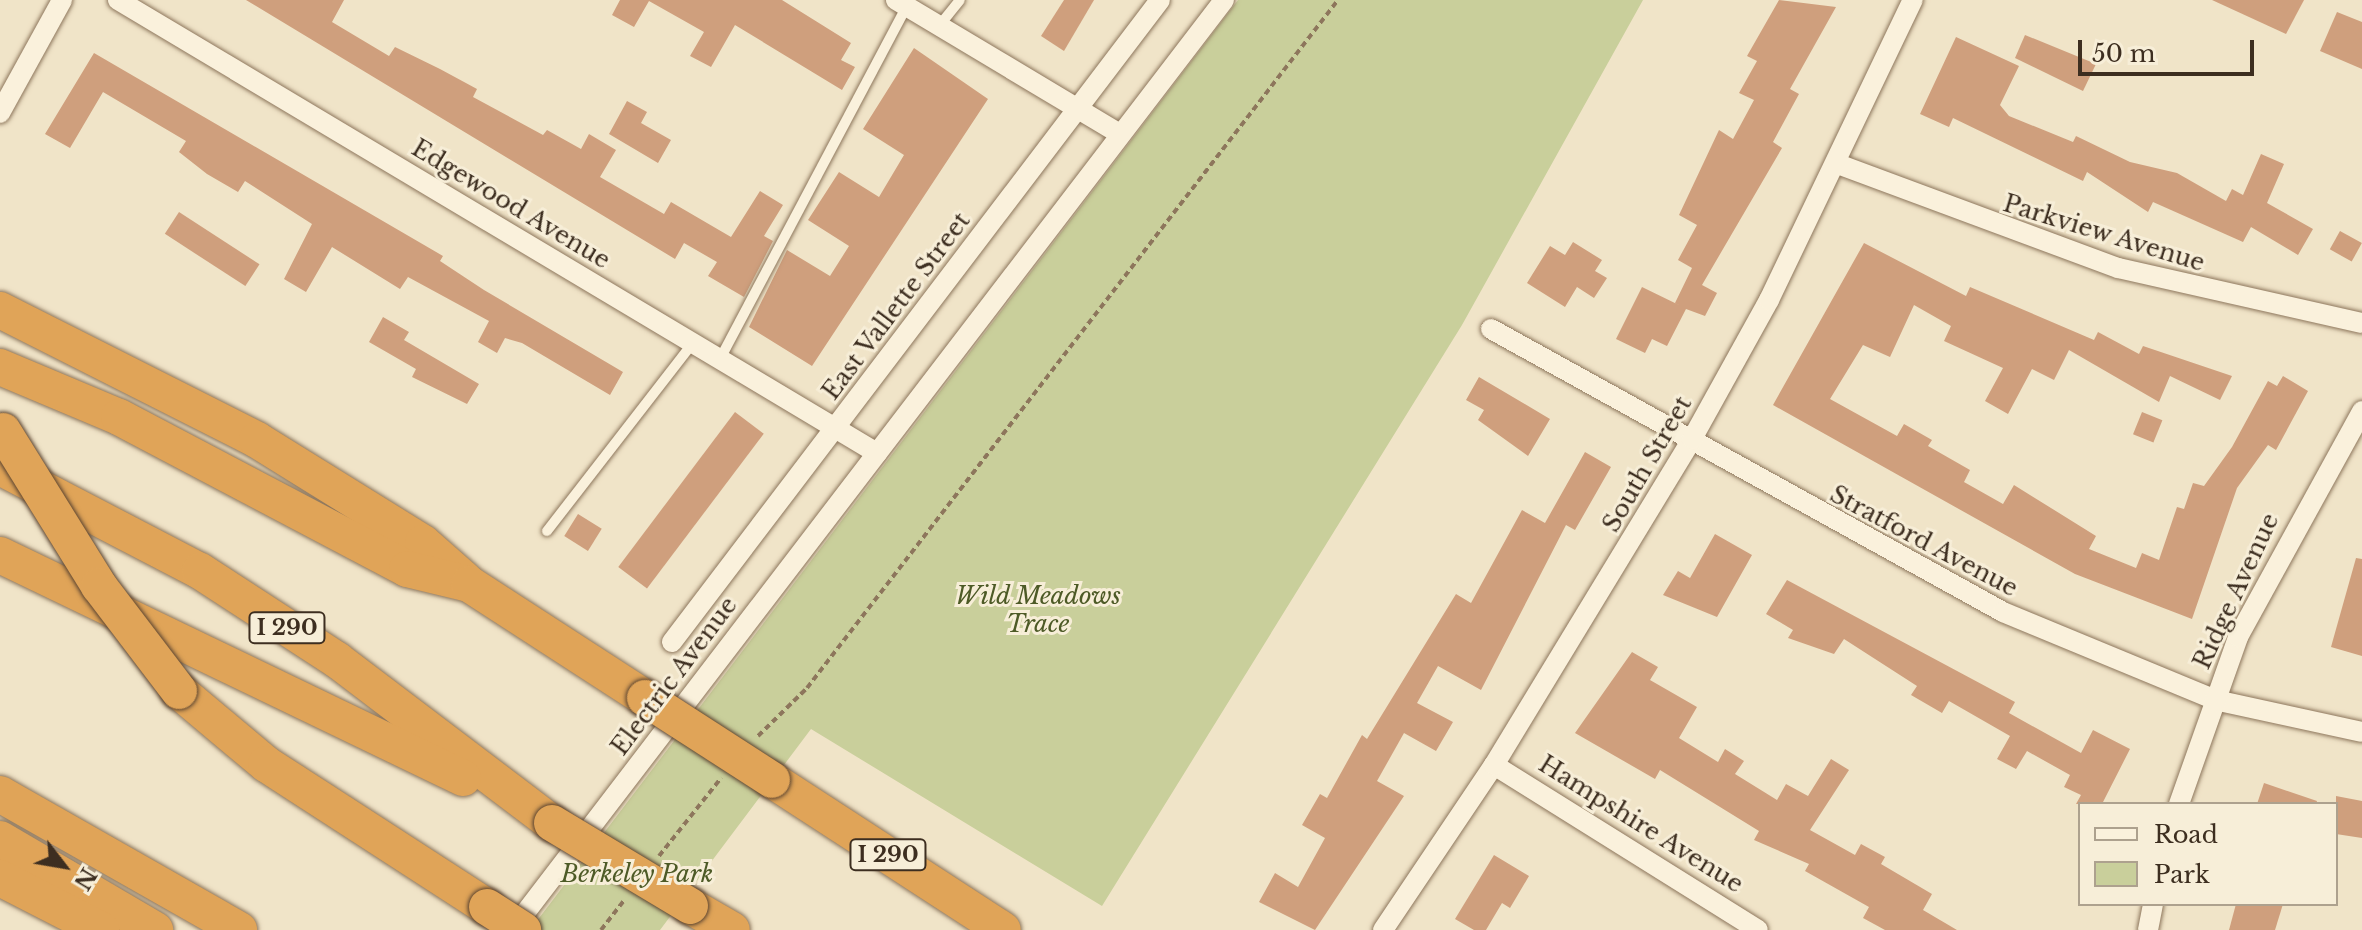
<!DOCTYPE html>
<style>
body{margin:0}
#map{position:relative;width:2362px;height:930px;overflow:hidden;background:#f0e4c8;font-family:"Libre Baskerville",serif}
div>[style]{position:absolute}
.green>*{inset:0;background:#c9cf9b}
.building>*{inset:0;background:#cf9f7d;transform-origin:0 0}
.path>*{height:4px;margin-top:-2px;transform-origin:0;background:repeating-linear-gradient(90deg,#8d765c 0 6px,transparent 0 10px)}
.roads{filter:drop-shadow(0 0 2px #8d765c) drop-shadow(0 0 2px #8d765c)}
.lane>*{height:10px;margin:-5px;padding:0 5px;transform-origin:5px;border-radius:5px;background:#faf1dc}
.street>*{height:20px;margin:-10px;padding:0 10px;transform-origin:10px;border-radius:10px;background:#faf1dc}
.highway>*{height:36px;margin:-18px;padding:0 18px;transform-origin:18px;border-radius:18px;background:#e0a458}
.bridges{filter:drop-shadow(0 0 2px #5b4430) drop-shadow(0 0 2px #5b4430)}
.highway-bridge>*{height:36px;margin:-18px;padding:0 18px;transform-origin:18px;border-radius:18px;background:#e0a458}
span{translate:-50% -50%;white-space:nowrap;text-align:center;line-height:1.15;-webkit-text-stroke:6px #f7eed8;paint-order:stroke}
.shield-label span{padding:2px 6px;background:#f7eed8;border:2px solid;border-radius:6px;-webkit-text-stroke-width:0}
.shield-label{font-size:22px;color:#3d2e20;font-weight:700}
.street-label{font-size:24px;color:#3d2e20}
.park-label{font-size:24px;color:#4d5a26;font-style:italic}
.legend{position:absolute;left:2078px;top:802px;width:260px;height:104px;box-sizing:border-box;background:#f7eed8;border:2px solid #ada18e;margin:0;padding:10px 14px;list-style:none;font-size:24px;color:#3d2e20}
.legend li{display:flex;align-items:center;gap:16px;height:40px}
.legend b{width:40px;border:2px solid #ada18e}
.north{position:absolute;left:24px;top:826px;width:80px;height:80px;-webkit-text-stroke:6px #f7eed8;paint-order:stroke;rotate:121deg;font-size:22px;font-weight:700;line-height:32px;text-align:center;color:#3d2e20}
.north::after{content:'';display:block;margin:auto;width:28px;height:36px;background:#3d2e20;clip-path:polygon(50% 0,100% 100%,50% 72%,0 100%)}
.scale{position:absolute;left:2078px;top:40px;width:176px;height:36px;box-sizing:border-box;border:4px solid #3d2e20;border-top:0;padding-left:10px;font-size:24px;line-height:28px;white-space:nowrap;color:#3d2e20;-webkit-text-stroke:6px #f7eed8;paint-order:stroke}
</style>
<div id="map">
<div class="green">
<div style="clip-path:polygon(1238px 0,1643px 0,1462px 325px,1102px 906px,811px 729px,660px 930px,530px 930px)"></div>
</div>
<div class="building">
<div style="clip-path:polygon(246px 0,344px 0,332px 22px,389px 56px,395px 47px,440px 69px,477px 89px,473px 97px,543px 135px,547px 130px,581px 149px,589px 134px,616px 150px,600px 177px,664px 214px,671px 202px,731px 237px,760px 191px,783px 205px,764px 236px,773px 241px,744px 297px,708px 276px,717px 262px,684px 243px,675px 259px)"></div>
<div style="clip-path:polygon(620px 0,782px 0,851px 43px,841px 60px,855px 67px,842px 90px,735px 25px,711px 67px,690px 56px,704px 32px,649px 1px,634px 27px,612px 15px)"></div>
<div style="clip-path:polygon(1064px 0,1094px 0,1064px 51px,1041px 36px)"></div>
<div style="clip-path:polygon(1779px 0,1836px 7px,1790px 89px,1799px 94px,1773px 142px,1782px 148px,1702px 285px,1717px 293px,1705px 316px,1686px 309px,1667px 346px,1652px 339px,1645px 353px,1616px 339px,1642px 287px,1681px 306px,1675px 303px,1692px 268px,1678px 260px,1697px 225px,1679px 215px,1719px 130px,1733px 139px,1754px 100px,1739px 93px,1757px 61px,1747px 56px)"></div>
<div style="clip-path:polygon(2212px 0,2304px 0,2286px 34px)"></div>
<div style="clip-path:polygon(2337px 12px,2362px 22px,2362px 69px,2320px 51px)"></div>
<div style="clip-path:polygon(2025px 35px,2096px 64px,2083px 91px,2015px 58px)"></div>
<div style="clip-path:polygon(1956px 37px,2019px 66px,2000px 105px,2009px 116px,2073px 142px,2076px 136px,2130px 162px,2177px 173px,2226px 201px,2232px 189px,2243px 195px,2261px 154px,2284px 164px,2267px 203px,2313px 229px,2298px 255px,2251px 227px,2243px 242px,2153px 202px,2148px 212px,2087px 172px,2083px 181px,1953px 118px,1949px 127px,1920px 114px)"></div>
<div style="clip-path:polygon(914px 48px,988px 99px,812px 366px,749px 327px,787px 250px,830px 276px,849px 246px,808px 220px,839px 172px,879px 197px,904px 155px,863px 129px)"></div>
<div style="clip-path:polygon(94px 53px,443px 256px,440px 261px,484px 290px,623px 372px,610px 395px,522px 343px,505px 338px,497px 353px,478px 342px,489px 321px,408px 277px,400px 289px,332px 247px,306px 292px,284px 279px,312px 224px,245px 181px,238px 192px,207px 174px,179px 152px,186px 141px,103px 92px,70px 148px,45px 134px)"></div>
<div style="clip-path:polygon(627px 101px,647px 112px,641px 123px,671px 140px,658px 163px,609px 134px)"></div>
<div style="left:179px;top:212px;width:96px;height:26px;rotate:33deg"></div>
<div style="left:2340px;top:231px;width:25px;height:21px;rotate:29deg"></div>
<div style="clip-path:polygon(1573px 242px,1602px 260px,1595px 271px,1607px 278px,1594px 298px,1577px 287px,1565px 307px,1527px 283px,1550px 246px,1565px 255px)"></div>
<div style="clip-path:polygon(1864px 243px,1966px 296px,1970px 287px,2094px 340px,2098px 332px,2139px 354px,2143px 346px,2232px 376px,2220px 400px,2170px 376px,2159px 402px,2069px 350px,2054px 380px,2032px 369px,2008px 414px,1985px 401px,2003px 368px,1944px 341px,1951px 326px,1914px 305px,1890px 357px,1863px 345px,1830px 399px,1897px 436px,1904px 424px,1932px 440px,1928px 446px,1970px 470px,1964px 482px,2003px 504px,2014px 485px,2096px 536px,2089px 549px,2136px 568px,2142px 553px,2159px 560px,2177px 507px,2184px 509px,2193px 483px,2204px 486px,2232px 447px,2268px 381px,2277px 386px,2283px 376px,2308px 391px,2276px 450px,2268px 445px,2237px 488px,2192px 619px,2075px 574px,1773px 405px)"></div>
<div style="clip-path:polygon(383px 317px,409px 332px,404px 340px,479px 384px,467px 404px,412px 377px,416px 369px,369px 342px)"></div>
<div style="clip-path:polygon(1479px 377px,1550px 419px,1528px 456px,1478px 420px,1484px 410px,1466px 400px)"></div>
<div style="left:735px;top:412px;width:36px;height:194px;rotate:37deg"></div>
<div style="left:2142px;top:412px;width:22px;height:24px;rotate:22deg"></div>
<div style="clip-path:polygon(1585px 452px,1611px 467px,1575px 530px,1566px 525px,1481px 690px,1438px 666px,1417px 703px,1453px 722px,1436px 751px,1404px 733px,1377px 781px,1404px 796px,1315px 930px,1259px 902px,1275px 873px,1298px 887px,1325px 838px,1302px 825px,1320px 794px,1327px 798px,1362px 735px,1367px 739px,1456px 594px,1471px 603px,1522px 510px,1545px 523px)"></div>
<div style="left:578px;top:514px;width:28px;height:26px;rotate:32deg"></div>
<div style="clip-path:polygon(1715px 534px,1752px 555px,1717px 617px,1663px 595px,1678px 571px,1690px 578px)"></div>
<div style="clip-path:polygon(2356px 558px,2362px 559px,2362px 656px,2331px 647px)"></div>
<div style="clip-path:polygon(1787px 580px,2015px 702px,2009px 713px,2081px 753px,2093px 730px,2130px 749px,2102px 804px,2076px 804px,2081px 795px,2064px 787px,2070px 775px,2027px 751px,2016px 769px,1997px 759px,2010px 736px,1949px 701px,1942px 713px,1911px 695px,1917px 686px,1844px 639px,1834px 654px,1788px 638px,1793px 630px,1766px 614px)"></div>
<div style="clip-path:polygon(1632px 652px,1658px 667px,1650px 680px,1697px 707px,1679px 738px,1718px 762px,1725px 749px,1744px 761px,1735px 774px,1777px 800px,1786px 784px,1808px 796px,1831px 759px,1849px 770px,1810px 830px,1855px 855px,1861px 844px,1885px 857px,1881px 864px,1932px 894px,1923px 910px,1957px 930px,1885px 930px,1863px 918px,1869px 907px,1805px 871px,1809px 864px,1754px 840px,1759px 831px,1660px 770px,1655px 779px,1575px 733px)"></div>
<div style="clip-path:polygon(2264px 783px,2317px 801px,2316px 804px,2257px 804px)"></div>
<div style="clip-path:polygon(2336px 796px,2362px 801px,2362px 838px,2336px 834px)"></div>
<div style="clip-path:polygon(1494px 855px,1529px 876px,1510px 908px,1502px 903px,1486px 930px,1474px 930px,1455px 919px)"></div>
<div style="clip-path:polygon(2236px 904px,2283px 904px,2275px 930px,2229px 930px)"></div>
</div>
<div class="path">
<div style="left:758px;top:736px;width:69px;rotate:-44.4deg"></div>
<div style="left:807px;top:688px;width:869px;rotate:-52.34deg"></div>
<div style="left:659px;top:856px;width:100px;rotate:-51.5deg"></div>
<div style="left:601px;top:930px;width:37px;rotate:-52deg"></div>
</div>
<div class="roads">
<div class="lane">
<div style="left:939px;top:26px;width:33px;rotate:-51deg"></div>
<div style="left:720px;top:359px;width:399px;rotate:-62.1deg"></div>
<div style="left:547px;top:531px;width:238px;rotate:-52.2deg"></div>
</div>
<div class="street">
<div style="left:118px;top:0;width:884px;rotate:30.83deg"></div>
<div style="left:896px;top:0;width:261px;rotate:30.9deg"></div>
<div style="left:0;top:113px;width:129px;rotate:-61.2deg"></div>
<div style="left:1838px;top:164px;width:299px;rotate:20.4deg"></div>
<div style="left:2118px;top:268px;width:250px;rotate:12.7deg"></div>
<div style="left:1491px;top:329px;width:585px;rotate:28.93deg"></div>
<div style="left:2003px;top:612px;width:230px;rotate:22.5deg"></div>
<div style="left:2215px;top:700px;width:150px;rotate:12.3deg"></div>
<div style="left:672px;top:642px;width:806px;rotate:-52.76deg"></div>
<div style="left:1494px;top:765px;width:311px;rotate:32deg"></div>
<div style="left:2179px;top:804px;width:177px;rotate:-70.5deg"></div>
<div style="left:2238px;top:637px;width:258px;rotate:-61.2deg"></div>
<div style="left:512px;top:930px;width:1171px;rotate:-52.56deg"></div>
<div style="left:1383px;top:930px;width:199px;rotate:-56.1deg"></div>
<div style="left:1494px;top:765px;width:381px;rotate:-58.7deg"></div>
<div style="left:1692px;top:439px;width:159px;rotate:-61deg"></div>
<div style="left:1769px;top:300px;width:333px;rotate:-64.4deg"></div>
<div style="left:2148px;top:930px;width:26px;rotate:-79deg"></div>
</div>
<div class="highway">
<div style="left:0;top:310px;width:288px;rotate:26.8deg"></div>
<div style="left:257px;top:440px;width:195px;rotate:31.8deg"></div>
<div style="left:423px;top:543px;width:56px;rotate:41.4deg"></div>
<div style="left:0;top:367px;width:129px;rotate:22.8deg"></div>
<div style="left:119px;top:417px;width:326px;rotate:27.8deg"></div>
<div style="left:407px;top:569px;width:64px;rotate:13.6deg"></div>
<div style="left:469px;top:584px;width:210px;rotate:32.9deg"></div>
<div style="left:0;top:467px;width:225px;rotate:27.5deg"></div>
<div style="left:200px;top:571px;width:163px;rotate:33deg"></div>
<div style="left:337px;top:660px;width:270px;rotate:37.2deg"></div>
<div style="left:0;top:555px;width:514px;rotate:25.72deg"></div>
<div style="left:179px;top:691px;width:114px;rotate:40deg"></div>
<div style="left:266px;top:764px;width:263px;rotate:32.9deg"></div>
<div style="left:772px;top:780px;width:275px;rotate:33deg"></div>
<div style="left:0;top:794px;width:275px;rotate:29.6deg"></div>
<div style="left:0;top:839px;width:180px;rotate:30.4deg"></div>
<div style="left:0;top:878px;width:114px;rotate:27.2deg"></div>
<div style="left:690px;top:906px;width:48px;rotate:29.7deg"></div>
</div>
</div>
<div class="bridges">
<div class="highway-bridge">
<div style="left:3px;top:431px;width:182px;rotate:58.2deg"></div>
<div style="left:99px;top:586px;width:132px;rotate:52.7deg"></div>
<div style="left:645px;top:698px;width:151px;rotate:32.8deg"></div>
<div style="left:552px;top:823px;width:161px;rotate:31deg"></div>
<div style="left:487px;top:907px;width:43px;rotate:32.6deg"></div>
</div>
</div>
<div class="shield-label">
<span style="left:287px;top:628px">I 290</span>
<span style="left:888px;top:855px">I 290</span>
</div>
<div class="street-label">
<span style="left:511px;top:204px;rotate:31deg">Edgewood Avenue</span>
<span style="left:2104px;top:233px;rotate:17deg">Parkview Avenue</span>
<span style="left:896px;top:306px;rotate:-53deg">East Vallette Street</span>
<span style="left:1647px;top:464px;rotate:-60deg">South Street</span>
<span style="left:1924px;top:541px;rotate:28deg">Stratford Avenue</span>
<span style="left:2236px;top:591px;rotate:-65deg">Ridge Avenue</span>
<span style="left:674px;top:676px;rotate:-53deg">Electric Avenue</span>
<span style="left:1641px;top:824px;rotate:32deg">Hampshire Avenue</span>
</div>
<div class="park-label">
<span style="left:1038px;top:610px">Wild Meadows<br>Trace</span>
<span style="left:637px;top:874px">Berkeley Park</span>
</div>
<ul class="legend">
<li><b style="height:10px;background:#faf1dc"></b>Road</li>
<li><b style="height:22px;background:#c9cf9b"></b>Park</li>
</ul>
<div class="north">N</div>
<div class="scale">50 m</div>
</div>
